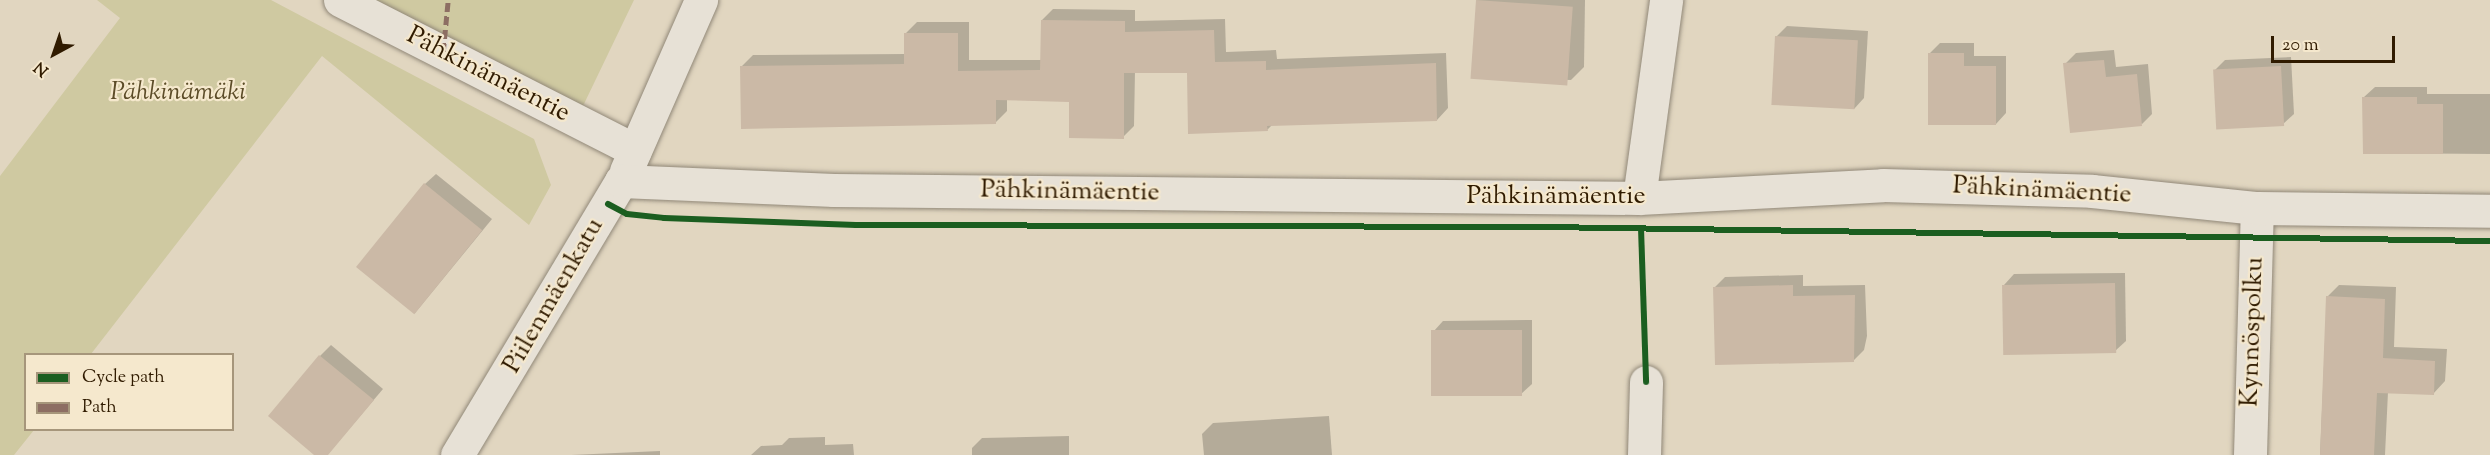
<!DOCTYPE html>
<meta charset="utf-8">
<style>
body{margin:0}
#map{position:relative;width:2490px;height:455px;overflow:hidden;background:#e1d6c0;font-family:"Sorts Mill Goudy",serif}
div>[style]{position:absolute}
.green>*{inset:0;background:#cfc9a1}
.shadow>*{inset:0;background:#0003}
.building>*{inset:0;background:#cbb9a6;transform-origin:0 0}
.roads{filter:drop-shadow(0 0 2px #918878) drop-shadow(0 0 2px #918878)}
.minor>*{height:33px;margin:-16.5px;padding:0 16.5px;transform-origin:16.5px;border-radius:16.5px;background:#e7e1d6}
.tertiary>*{height:33px;margin:-16.5px;padding:0 16.5px;transform-origin:16.5px;border-radius:16.5px;background:#e7e1d6}
.quiet>*{height:4.5px;margin-top:-2.25px;transform-origin:0;background:repeating-linear-gradient(90deg,#8d6e63 0 9px,transparent 0 13.5px)}
.cycleway>*{height:6px;margin:-3px;padding:0 3px;transform-origin:3px;border-radius:3px;background:#1b5e20}
span{translate:-50% -50%;white-space:nowrap;text-align:center;line-height:1.15;-webkit-text-stroke:4.5px #f5e8cd;paint-order:stroke}
.street-label{font-size:26px;color:#301b00}
.park-label{font-size:26px;color:#5c4c28;font-style:italic}
.legend{position:absolute;left:24px;top:353px;width:210px;height:78px;box-sizing:border-box;background:#f5e8cd;border:2px solid #a6967b;margin:0;padding:8px 10px;list-style:none;font-size:18px;color:#301b00}
.legend li{display:flex;align-items:center;gap:12px;height:30px}
.legend b{width:30px;border:2px solid #a6967b}
.north{position:absolute;left:24px;top:24px;width:60px;height:60px;-webkit-text-stroke:4px #f5e8cd;paint-order:stroke;rotate:220deg;font-size:16px;font-weight:700;line-height:24px;text-align:center;color:#301b00}
.north::after{content:'';display:block;margin:auto;width:21px;height:27px;background:#301b00;clip-path:polygon(50% 0,100% 100%,50% 72%,0 100%)}
.scale{position:absolute;left:2271px;top:36px;width:124px;height:27px;box-sizing:border-box;border:3px solid #301b00;border-top:0;padding-left:8px;font-size:18px;line-height:21px;white-space:nowrap;color:#301b00;-webkit-text-stroke:4px #f5e8cd;paint-order:stroke}
</style>
<div id="map">
<div class="green">
<div style="clip-path:polygon(97px 0,271px 0,534px 139px,551px 185px,529px 225px,322px 56px,91px 354px,26px 354px,26px 430px,34px 430px,14px 455px,0 455px,0 176px,120px 18px)"></div>
<div style="clip-path:polygon(376px 0,634px 0,583px 106px)"></div>
</div>
<div class="shadow">
<div style="clip-path:polygon(1477px 0,1585px 0,1584px 67px,1571px 80px,1476px 77px)"></div>
<div style="clip-path:polygon(1053px 9px,1135px 10px,1135px 21px,1225px 19px,1226px 52px,1276px 50px,1277px 59px,1446px 53px,1448px 108px,1437px 120px,1273px 124px,1267px 130px,1188px 71px,1135px 71px,1134px 126px,1123px 137px,1071px 100px,1007px 99px,1007px 111px,996px 122px,742px 66px,753px 55px,906px 54px,906px 33px,917px 22px,969px 22px,969px 60px,1042px 60px,1042px 20px)"></div>
<div style="clip-path:polygon(1787px 26px,1868px 31px,1864px 98px,1854px 109px,1776px 37px)"></div>
<div style="clip-path:polygon(1940px 43px,1974px 43px,1974px 56px,2006px 56px,2006px 113px,1996px 124px,1929px 54px)"></div>
<div style="clip-path:polygon(2114px 50px,2116px 67px,2148px 64px,2152px 114px,2142px 124px,2065px 64px,2076px 53px)"></div>
<div style="clip-path:polygon(2291px 57px,2294px 114px,2283px 124px,2214px 71px,2225px 60px)"></div>
<div style="clip-path:polygon(2375px 87px,2427px 87px,2427px 94px,2490px 94px,2490px 154px,2364px 153px,2364px 97px)"></div>
<div style="clip-path:polygon(436px 174px,492px 219px,415px 313px,425px 184px)"></div>
<div style="clip-path:polygon(2125px 273px,2126px 341px,2115px 351px,2004px 285px,2014px 274px)"></div>
<div style="clip-path:polygon(1803px 275px,1803px 286px,1865px 285px,1867px 336px,1864px 350px,1853px 361px,1714px 288px,1725px 277px)"></div>
<div style="clip-path:polygon(2339px 285px,2396px 287px,2394px 347px,2447px 349px,2445px 381px,2433px 394px,2388px 392px,2385px 455px,2320px 455px,2327px 297px)"></div>
<div style="clip-path:polygon(1532px 320px,1532px 384px,1521px 394px,1433px 332px,1443px 321px)"></div>
<div style="clip-path:polygon(331px 345px,383px 389px,327px 455px,317px 455px,320px 356px)"></div>
<div style="clip-path:polygon(1329px 416px,1332px 455px,1204px 455px,1202px 434px,1213px 423px)"></div>
<div style="clip-path:polygon(1069px 436px,1069px 455px,972px 455px,972px 448px,982px 438px)"></div>
<div style="clip-path:polygon(825px 437px,825px 445px,853px 444px,854px 455px,751px 455px,761px 446px,782px 445px,789px 438px)"></div>
<div style="clip-path:polygon(660px 451px,660px 455px,571px 455px)"></div>
</div>
<div class="building">
<div style="left:1476px;top:0;width:97px;height:79px;rotate:4deg"></div>
<div style="clip-path:polygon(1041px 20px,1125px 21px,1125px 32px,1214px 30px,1215px 62px,1266px 61px,1266px 70px,1436px 63px,1437px 121px,1267px 126px,1268px 131px,1188px 134px,1187px 73px,1124px 73px,1124px 139px,1069px 138px,1069px 102px,996px 100px,996px 124px,741px 129px,740px 66px,904px 64px,904px 33px,958px 33px,958px 71px,1040px 70px)"></div>
<div style="left:1775px;top:36px;width:83px;height:69px;rotate:3deg"></div>
<div style="clip-path:polygon(1928px 53px,1964px 53px,1964px 66px,1996px 66px,1996px 125px,1928px 125px)"></div>
<div style="clip-path:polygon(2104px 60px,2106px 77px,2137px 74px,2142px 126px,2070px 133px,2063px 63px)"></div>
<div style="left:2281px;top:66px;width:60px;height:68px;rotate:87deg"></div>
<div style="clip-path:polygon(2362px 97px,2417px 97px,2417px 104px,2443px 104px,2443px 154px,2363px 154px)"></div>
<div style="left:424px;top:183px;width:75px;height:108px;rotate:39deg"></div>
<div style="left:2115px;top:283px;width:70px;height:113px;rotate:89deg"></div>
<div style="clip-path:polygon(1793px 285px,1793px 296px,1855px 295px,1854px 362px,1715px 365px,1713px 287px)"></div>
<div style="clip-path:polygon(2326px 296px,2385px 299px,2383px 358px,2435px 361px,2434px 395px,2377px 393px,2374px 455px,2320px 455px)"></div>
<div style="left:1522px;top:330px;width:66px;height:91px;rotate:90deg"></div>
<div style="clip-path:polygon(319px 355px,374px 400px,328px 455px,314px 455px,268px 416px)"></div>
</div>
<div class="roads">
<div class="minor">
<div style="left:340px;top:0;width:331px;rotate:27deg"></div>
<div style="left:626px;top:171px;width:187px;rotate:-66.3deg"></div>
<div style="left:1639px;top:198px;width:200px;rotate:-82.2deg"></div>
<div style="left:1644px;top:455px;width:73px;rotate:-88.4deg"></div>
<div style="left:2250px;top:455px;width:247px;rotate:-88.4deg"></div>
</div>
<div class="tertiary">
<div style="left:457px;top:455px;width:319px;rotate:-59.1deg"></div>
<div style="left:621px;top:181px;width:213px;rotate:2.4deg"></div>
<div style="left:834px;top:190px;width:805px;rotate:0.57deg"></div>
<div style="left:1639px;top:198px;width:244px;rotate:-3deg"></div>
<div style="left:1883px;top:185px;width:209px;rotate:1.6deg"></div>
<div style="left:2092px;top:191px;width:166px;rotate:5.9deg"></div>
<div style="left:2257px;top:208px;width:233px;rotate:0.7deg"></div>
</div>
</div>
<div class="quiet">
<div style="left:443px;top:52px;width:52px;rotate:-84.5deg"></div>
</div>
<div class="cycleway">
<div style="left:608px;top:204px;width:21px;rotate:28deg"></div>
<div style="left:627px;top:214px;width:37px;rotate:6deg"></div>
<div style="left:664px;top:218px;width:192px;rotate:2.1deg"></div>
<div style="left:856px;top:225px;width:689px;rotate:0.17deg"></div>
<div style="left:1545px;top:227px;width:945px;rotate:0.85deg"></div>
<div style="left:1641px;top:228px;width:154px;rotate:88.1deg"></div>
</div>
<div class="street-label">
<span style="left:488px;top:75px;rotate:27deg">Pähkinämäentie</span>
<span style="left:2042px;top:191px;rotate:3deg">Pähkinämäentie</span>
<span style="left:1070px;top:192px;rotate:1deg">Pähkinämäentie</span>
<span style="left:1556px;top:197px">Pähkinämäentie</span>
<span style="left:554px;top:296px;rotate:-60deg">Piilenmäenkatu</span>
<span style="left:2253px;top:332px;rotate:-88deg">Kynnöspolku</span>
</div>
<div class="park-label">
<span style="left:178px;top:93px">Pähkinämäki</span>
</div>
<ul class="legend">
<li><b style="height:8px;background:#1b5e20"></b>Cycle path</li>
<li><b style="height:8px;background:#8d6e63"></b>Path</li>
</ul>
<div class="north">N</div>
<div class="scale">20 m</div>
</div>
